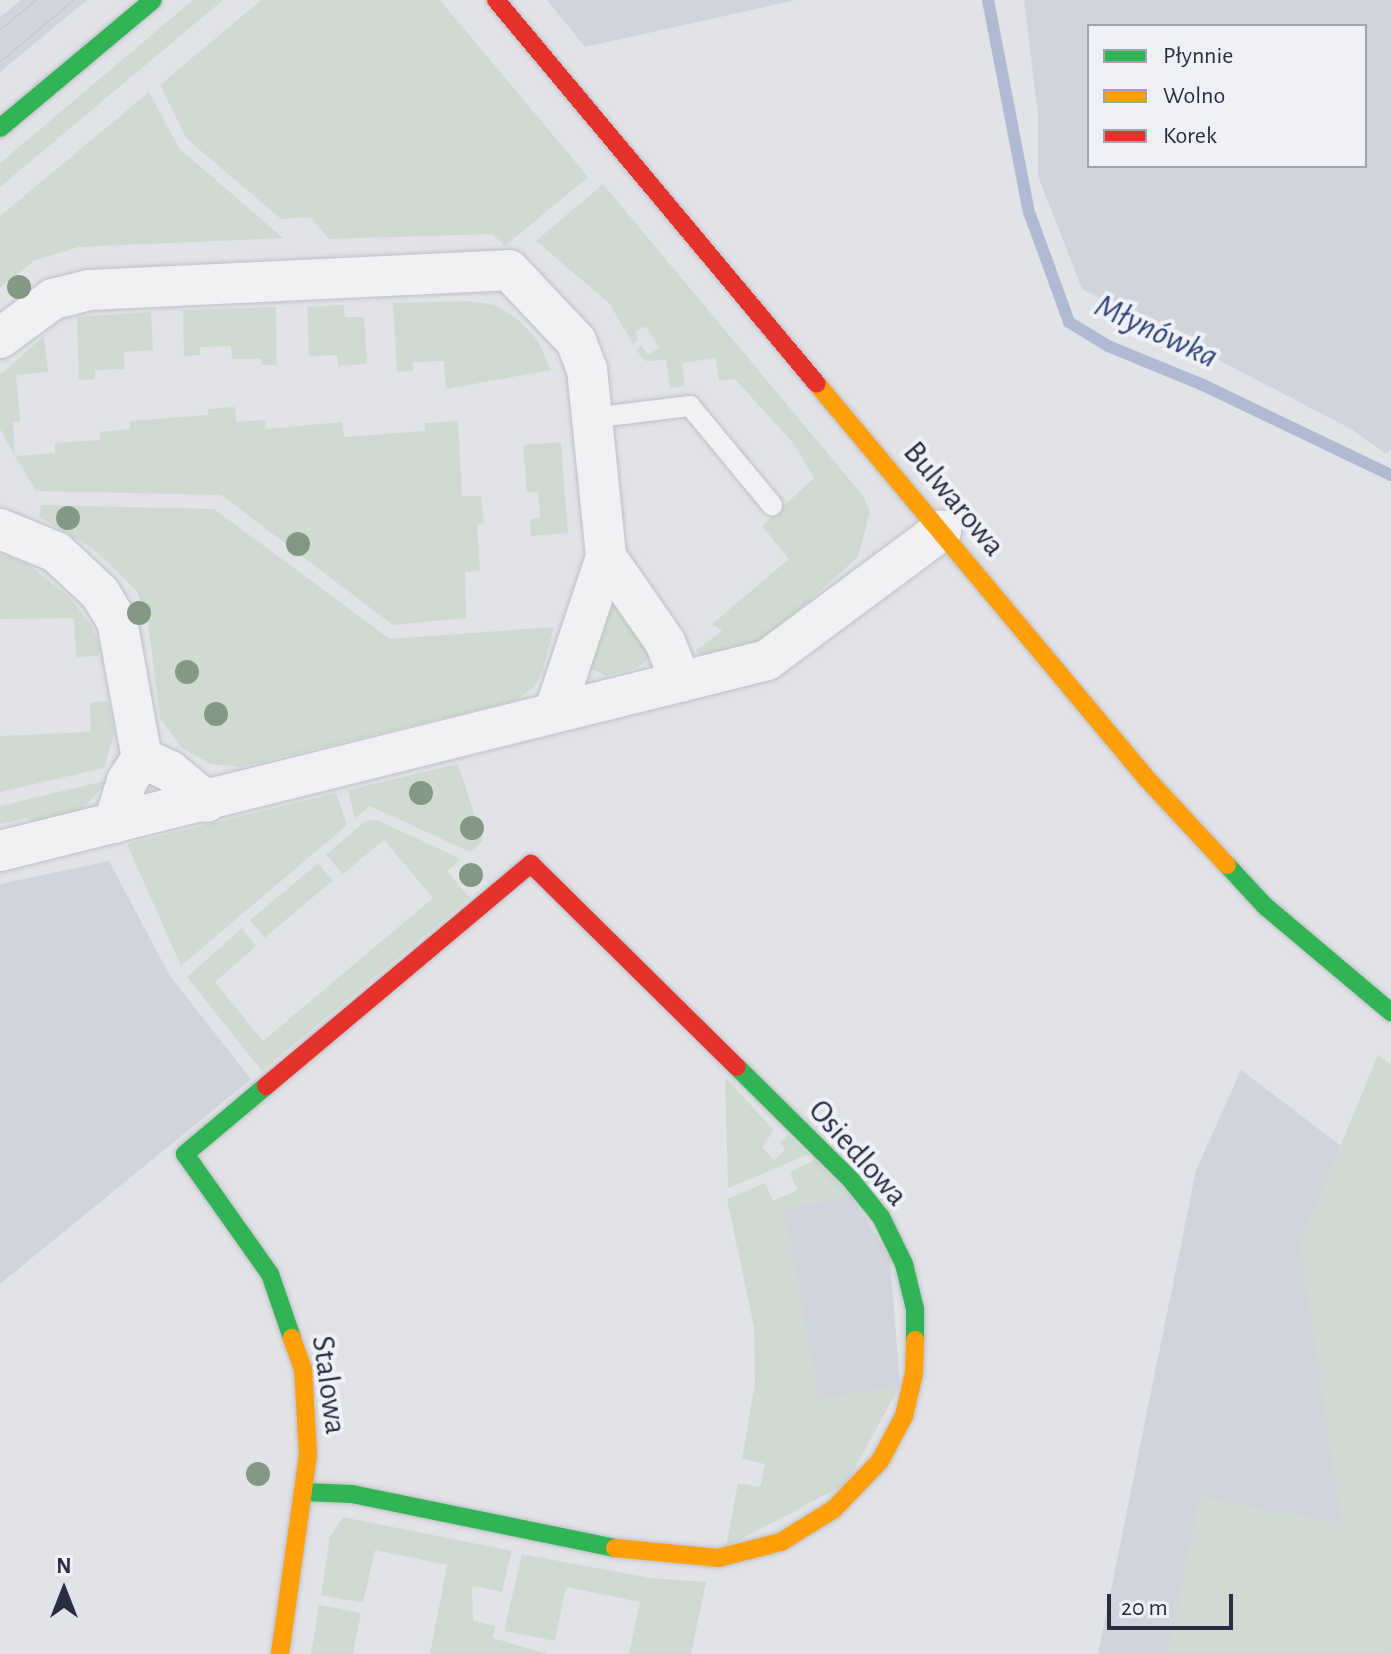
<!DOCTYPE html>
<meta charset="utf-8">
<style>
body{margin:0}
#map{position:relative;width:1391px;height:1654px;overflow:hidden;background:#e2e3e7;font-family:"Alegreya Sans",sans-serif}
div>[style]{position:absolute}
.built>*{inset:0;background:#d2d4dc}
.green>*{inset:0;background:#d0dad2;transform-origin:0 0}
.stream>*{height:12px;margin:-6px;padding:0 6px;transform-origin:6px;border-radius:6px;background:#b0bbd3}
.roads{filter:drop-shadow(0 0 2px #bfc0c5) drop-shadow(0 0 2px #bfc0c5)}
.lane>*{height:20px;margin:-10px;padding:0 10px;transform-origin:10px;border-radius:10px;background:#f1f1f4}
.street>*{height:40px;margin:-20px;padding:0 20px;transform-origin:20px;border-radius:20px;background:#f1f1f4}
.fast>*{height:18px;margin:-9px;padding:0 9px;transform-origin:9px;border-radius:9px;background:#30b455}
.slow>*{height:18px;margin:-9px;padding:0 9px;transform-origin:9px;border-radius:9px;background:#ff9f0a}
.jam>*{height:18px;margin:-9px;padding:0 9px;transform-origin:9px;border-radius:9px;background:#e5322d}
.tram>*{height:2px;margin:-1px;padding:0 1px;transform-origin:1px;border-radius:1px;background:#cacbcf}
.trees>*{width:24px;height:24px;margin:-12px;border-radius:50%;background:#839985}
span{translate:-50% -50%;white-space:nowrap;text-align:center;line-height:1.15;-webkit-text-stroke:8px #eff1f6;paint-order:stroke}
.street-label{font-size:32px;color:#282d41}
.water-label{font-size:34px;color:#324575;font-style:italic}
.legend{position:absolute;left:1087px;top:24px;width:280px;height:144px;box-sizing:border-box;background:#eff1f6;border:2px solid #9fa3ae;margin:0;padding:10px 14px;list-style:none;font-size:24px;color:#282d41}
.legend li{display:flex;align-items:center;gap:16px;height:40px}
.legend b{width:40px;border:2px solid #9fa3ae}
.north{position:absolute;left:24px;top:1550px;width:80px;height:80px;-webkit-text-stroke:6px #eff1f6;paint-order:stroke;rotate:0deg;font-size:22px;font-weight:700;line-height:32px;text-align:center;color:#282d41}
.north::after{content:'';display:block;margin:auto;width:28px;height:36px;background:#282d41;clip-path:polygon(50% 0,100% 100%,50% 72%,0 100%)}
.scale{position:absolute;left:1107px;top:1594px;width:126px;height:36px;box-sizing:border-box;border:4px solid #282d41;border-top:0;padding-left:10px;font-size:24px;line-height:28px;white-space:nowrap;color:#282d41;-webkit-text-stroke:6px #eff1f6;paint-order:stroke}
</style>
<div id="map">
<div class="built">
<div style="clip-path:polygon(21px 0,87px 0,0 72px,0 17px)"></div>
<div style="clip-path:polygon(547px 0,796px 0,585px 47px)"></div>
<div style="clip-path:polygon(evenodd,1024px 0,1391px 0,1391px 449px,1386px 454px,1351px 429px,1082px 289px,1038px 176px,1038px 115px,1024px 0,1089px 26px,1365px 26px,1365px 166px,1089px 166px,1089px 26px)"></div>
<div style="clip-path:polygon(109px 861px,170px 976px,251px 1079px,0 1284px,0 884px)"></div>
<div style="clip-path:polygon(1241px 1070px,1345px 1149px,1391px 1654px,1098px 1654px,1196px 1170px)"></div>
<div style="clip-path:polygon(851px 1196px,890px 1257px,900px 1386px,819px 1400px,783px 1208px)"></div>
</div>
<div class="green">
<div style="clip-path:polygon(193px 0,223px 0,0 187px,0 163px)"></div>
<div style="clip-path:polygon(261px 0,440px 0,588px 177px,505px 246px,492px 234px,329px 239px,310px 217px,281px 219px,186px 138px,160px 85px)"></div>
<div style="clip-path:polygon(149px 92px,179px 148px,283px 238px,78px 247px,34px 261px,0 288px,0 216px)"></div>
<div style="clip-path:polygon(603px 184px,864px 497px,870px 512px,858px 557px,787px 620px,774px 638px,705px 656px,695px 651px,722px 631px,712px 624px,789px 559px,762px 526px,814px 478px,793px 443px,735px 379px,719px 381px,716px 358px,682px 363px,685px 386px,670px 388px,666px 360px,646px 361px,636px 350px,642px 346px,648px 355px,659px 348px,646px 326px,635px 332px,639px 340px,633px 344px,609px 303px,536px 241px)"></div>
<div style="clip-path:polygon(469px 301px,495px 305px,519px 320px,538px 341px,551px 370px,446px 389px,444px 361px,413px 362px,413px 371px,397px 372px,393px 303px)"></div>
<div style="clip-path:polygon(344px 305px,345px 317px,364px 317px,367px 364px,338px 366px,337px 355px,309px 356px,307px 307px)"></div>
<div style="clip-path:polygon(276px 307px,277px 365px,261px 365px,261px 359px,232px 359px,231px 346px,200px 347px,200px 355px,184px 356px,183px 310px)"></div>
<div style="clip-path:polygon(151px 312px,153px 350px,124px 352px,125px 369px,95px 370px,95px 379px,79px 380px,77px 317px)"></div>
<div style="clip-path:polygon(44px 336px,48px 372px,16px 375px,20px 421px,13px 422px,15px 456px,55px 453px,55px 443px,100px 440px,100px 432px,130px 429px,130px 421px,208px 415px,208px 409px,235px 407px,236px 422px,265px 420px,266px 429px,342px 422px,344px 437px,425px 431px,425px 423px,458px 421px,462px 496px,481px 496px,484px 524px,477px 525px,480px 570px,465px 572px,466px 618px,393px 625px,221px 495px,36px 491px,15px 456px,0 429px,0 375px)"></div>
<div style="clip-path:polygon(561px 442px,568px 533px,531px 536px,530px 519px,540px 518px,538px 492px,527px 492px,523px 445px)"></div>
<div style="clip-path:polygon(41px 505px,214px 509px,390px 639px,554px 627px,542px 673px,534px 687px,514px 701px,240px 767px,210px 764px,181px 747px,160px 718px,148px 622px,137px 591px,92px 548px,39px 517px)"></div>
<div style="clip-path:polygon(0 553px,29px 565px,69px 597px,91px 625px,101px 649px,97px 656px,76px 657px,74px 618px,0 619px)"></div>
<div style="clip-path:polygon(608px 594px,651px 656px,639px 667px,606px 676px,588px 667px)"></div>
<div style="clip-path:polygon(104px 701px,110px 705px,114px 734px,104px 768px,0 792px,0 736px,91px 732px,90px 703px)"></div>
<div style="clip-path:polygon(458px 764px,483px 841px,470px 852px,370px 806px,355px 818px,348px 790px)"></div>
<div style="clip-path:polygon(109px 780px,74px 818px,47px 828px,28px 818px,0 824px,0 806px)"></div>
<div style="clip-path:polygon(336px 793px,347px 825px,181px 966px,127px 844px)"></div>
<div style="clip-path:polygon(377px 820px,461px 859px,447px 871px,470px 898px,262px 1071px,187px 977px,242px 928px,256px 946px,215px 982px,263px 1041px,433px 898px,384px 840px,343px 874px,326px 855px,365px 821px)"></div>
<div style="left:318px;top:863px;width:23px;height:89px;rotate:50deg"></div>
<div style="clip-path:polygon(1378px 1055px,1391px 1064px,1391px 1654px,1168px 1654px,1200px 1497px,1342px 1524px,1300px 1243px)"></div>
<div style="clip-path:polygon(725px 1077px,774px 1130px,762px 1147px,774px 1160px,785px 1150px,780px 1143px,788px 1135px,809px 1154px,728px 1188px)"></div>
<div style="clip-path:polygon(815px 1160px,851px 1196px,784px 1208px,819px 1399px,900px 1386px,846px 1484px,726px 1547px,738px 1483px,760px 1487px,765px 1464px,742px 1459px,755px 1383px,754px 1327px,727px 1199px,765px 1183px,773px 1201px,797px 1190px,790px 1172px)"></div>
<div style="clip-path:polygon(343px 1517px,512px 1551px,502px 1592px,472px 1586px,473px 1621px,495px 1626px,493px 1638px,547px 1654px,430px 1654px,447px 1565px,375px 1550px,363px 1603px,321px 1595px,330px 1537px)"></div>
<div style="clip-path:polygon(522px 1554px,650px 1578px,706px 1582px,691px 1654px,629px 1654px,640px 1602px,566px 1587px,555px 1641px,504px 1631px)"></div>
<div style="clip-path:polygon(319px 1605px,361px 1613px,353px 1654px,311px 1654px)"></div>
</div>
<div class="stream">
<div style="left:988px;top:0;width:216px;rotate:79.1deg"></div>
<div style="left:1029px;top:212px;width:117px;rotate:70deg"></div>
<div style="left:1069px;top:322px;width:46px;rotate:31.6deg"></div>
<div style="left:1108px;top:346px;width:103px;rotate:22.3deg"></div>
<div style="left:1203px;top:385px;width:208px;rotate:25.6deg"></div>
</div>
<div class="roads">
<div class="lane">
<div style="left:592px;top:418px;width:99px;rotate:-7deg"></div>
<div style="left:690px;top:406px;width:129px;rotate:50.4deg"></div>
</div>
<div class="street">
<div style="left:0;top:338px;width:66px;rotate:-36.3deg"></div>
<div style="left:53px;top:299px;width:37px;rotate:-14deg"></div>
<div style="left:89px;top:290px;width:420px;rotate:-2.7deg"></div>
<div style="left:509px;top:270px;width:98px;rotate:46.7deg"></div>
<div style="left:576px;top:341px;width:30px;rotate:69deg"></div>
<div style="left:587px;top:369px;width:49px;rotate:84.2deg"></div>
<div style="left:592px;top:418px;width:140px;rotate:84.2deg"></div>
<div style="left:606px;top:557px;width:164px;rotate:108.4deg"></div>
<div style="left:0;top:529px;width:61px;rotate:22.3deg"></div>
<div style="left:56px;top:552px;width:60px;rotate:43deg"></div>
<div style="left:100px;top:593px;width:33px;rotate:59deg"></div>
<div style="left:117px;top:621px;width:139px;rotate:79.7deg"></div>
<div style="left:142px;top:758px;width:27px;rotate:123deg"></div>
<div style="left:127px;top:781px;width:44px;rotate:107.2deg"></div>
<div style="left:606px;top:557px;width:103px;rotate:55.2deg"></div>
<div style="left:665px;top:642px;width:43px;rotate:68.2deg"></div>
<div style="left:142px;top:758px;width:31px;rotate:25deg"></div>
<div style="left:170px;top:771px;width:48px;rotate:40deg"></div>
<div style="left:0;top:851px;width:790px;rotate:-13.98deg"></div>
<div style="left:767px;top:660px;width:217px;rotate:-36.6deg"></div>
</div>
<div class="fast">
<div style="left:0;top:128px;width:199px;rotate:-39.9deg"></div>
<div style="left:1227px;top:865px;width:56px;rotate:47.2deg"></div>
<div style="left:1265px;top:906px;width:165px;rotate:40.1deg"></div>
<div style="left:737px;top:1067px;width:161px;rotate:44.7deg"></div>
<div style="left:851px;top:1180px;width:48px;rotate:51deg"></div>
<div style="left:881px;top:1217px;width:52px;rotate:63.9deg"></div>
<div style="left:904px;top:1264px;width:46px;rotate:76.3deg"></div>
<div style="left:915px;top:1309px;width:31px;rotate:90deg"></div>
<div style="left:266px;top:1086px;width:106px;rotate:140deg"></div>
<div style="left:185px;top:1154px;width:147px;rotate:54.7deg"></div>
<div style="left:270px;top:1274px;width:68px;rotate:71deg"></div>
<div style="left:304px;top:1492px;width:48px;rotate:2.4deg"></div>
<div style="left:352px;top:1494px;width:268px;rotate:11.6deg"></div>
</div>
<div class="slow">
<div style="left:817px;top:384px;width:516px;rotate:50.11deg"></div>
<div style="left:1148px;top:780px;width:116px;rotate:47.1deg"></div>
<div style="left:615px;top:1548px;width:103px;rotate:5.5deg"></div>
<div style="left:718px;top:1558px;width:65px;rotate:-14.3deg"></div>
<div style="left:781px;top:1542px;width:62px;rotate:-31.9deg"></div>
<div style="left:834px;top:1509px;width:66px;rotate:-46.2deg"></div>
<div style="left:880px;top:1461px;width:51px;rotate:-61.9deg"></div>
<div style="left:904px;top:1416px;width:44px;rotate:-76.9deg"></div>
<div style="left:914px;top:1373px;width:33px;rotate:-88deg"></div>
<div style="left:280px;top:1654px;width:201px;rotate:-82deg"></div>
<div style="left:308px;top:1455px;width:86px;rotate:-93.3deg"></div>
<div style="left:303px;top:1369px;width:33px;rotate:-110deg"></div>
</div>
<div class="jam">
<div style="left:496px;top:0;width:500px;rotate:50.11deg"></div>
<div style="left:266px;top:1086px;width:346px;rotate:-40deg"></div>
<div style="left:531px;top:864px;width:289px;rotate:44.6deg"></div>
</div>
</div>
<div class="tram">
<div style="left:0;top:30px;width:47px;rotate:-39.8deg"></div>
<div style="left:0;top:62px;width:97px;rotate:-40deg"></div>
</div>
<div class="trees">
<div style="left:19px;top:287px"></div>
<div style="left:68px;top:518px"></div>
<div style="left:298px;top:544px"></div>
<div style="left:139px;top:613px"></div>
<div style="left:187px;top:672px"></div>
<div style="left:216px;top:714px"></div>
<div style="left:421px;top:793px"></div>
<div style="left:472px;top:828px"></div>
<div style="left:471px;top:875px"></div>
<div style="left:258px;top:1474px"></div>
</div>
<div class="street-label">
<span style="left:954px;top:499px;rotate:50deg">Bulwarowa</span>
<span style="left:858px;top:1153px;rotate:48deg">Osiedlowa</span>
<span style="left:329px;top:1385px;rotate:82deg">Stalowa</span>
</div>
<div class="water-label">
<span style="left:1156px;top:332px;rotate:25deg">Młynówka</span>
</div>
<ul class="legend">
<li><b style="height:10px;background:#30b455"></b>Płynnie</li>
<li><b style="height:10px;background:#ff9f0a"></b>Wolno</li>
<li><b style="height:10px;background:#e5322d"></b>Korek</li>
</ul>
<div class="north">N</div>
<div class="scale">20 m</div>
</div>
